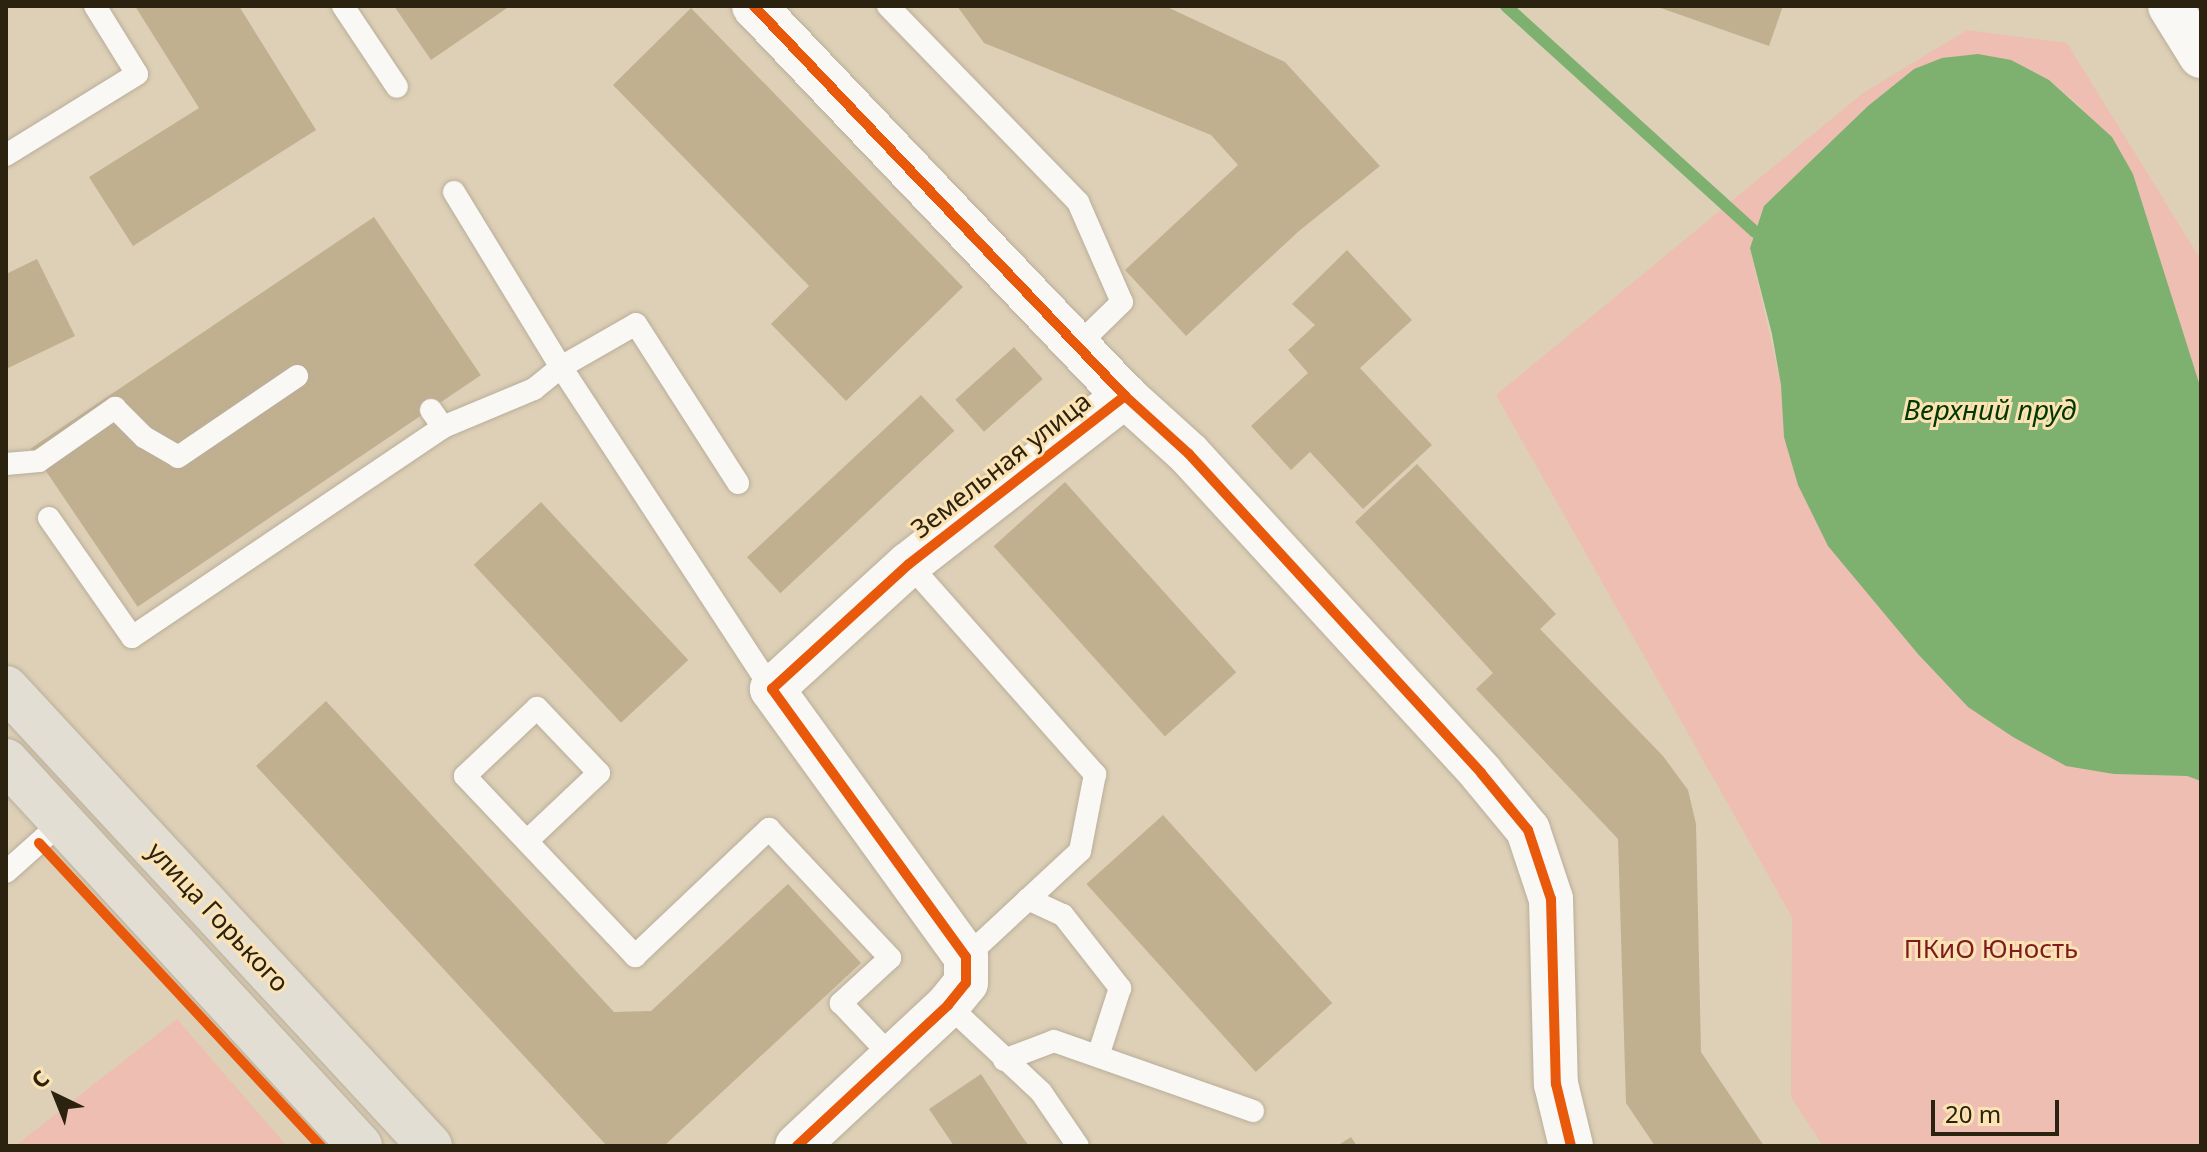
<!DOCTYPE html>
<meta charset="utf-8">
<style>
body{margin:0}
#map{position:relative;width:2207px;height:1152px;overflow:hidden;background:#ded0b7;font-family:"Noto Sans",sans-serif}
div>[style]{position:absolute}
.green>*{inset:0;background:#edbeb1}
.water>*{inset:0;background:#7eb070}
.stream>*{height:12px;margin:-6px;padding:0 6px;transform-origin:6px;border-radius:6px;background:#7eb070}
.building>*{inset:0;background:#c1b08f;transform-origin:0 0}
.roads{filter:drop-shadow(0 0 2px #b9ae9a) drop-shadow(0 0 2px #b9ae9a)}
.lane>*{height:22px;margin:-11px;padding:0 11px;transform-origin:11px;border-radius:11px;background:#faf8f4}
.street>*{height:44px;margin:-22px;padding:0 22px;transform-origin:22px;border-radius:22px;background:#faf8f4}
.primary>*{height:44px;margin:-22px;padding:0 22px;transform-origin:22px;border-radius:22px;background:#e2ded3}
.cycleway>*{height:10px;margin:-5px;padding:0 5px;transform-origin:5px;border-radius:5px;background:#e8590c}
span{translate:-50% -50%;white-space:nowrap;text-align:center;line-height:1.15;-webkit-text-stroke:6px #fce3b3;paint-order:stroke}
.street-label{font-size:26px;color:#2b2210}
.park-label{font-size:26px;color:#7f1a21}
.water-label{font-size:28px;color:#003800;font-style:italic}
.frame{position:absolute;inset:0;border:8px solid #2b2210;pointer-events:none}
.north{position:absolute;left:16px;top:1056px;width:80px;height:80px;-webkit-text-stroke:6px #fce3b3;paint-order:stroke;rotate:317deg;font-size:22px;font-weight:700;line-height:32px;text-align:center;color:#2b2210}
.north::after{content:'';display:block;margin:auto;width:28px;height:36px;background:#2b2210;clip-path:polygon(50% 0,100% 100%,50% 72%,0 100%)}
.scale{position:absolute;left:1931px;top:1100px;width:128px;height:36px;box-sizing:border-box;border:4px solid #2b2210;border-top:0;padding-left:10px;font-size:24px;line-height:28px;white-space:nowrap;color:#2b2210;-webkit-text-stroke:6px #fce3b3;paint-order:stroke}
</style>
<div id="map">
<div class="green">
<div style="clip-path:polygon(1967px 30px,2067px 43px,2201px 260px,2201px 389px,2133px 174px,2079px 105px,2049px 80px,2011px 60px,1914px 69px,1868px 106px,1764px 206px,1750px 248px,1781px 385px,1918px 654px,1969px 707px,2013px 737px,2114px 774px,2187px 776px,2201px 781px,2201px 1136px,2197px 1146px,1823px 1146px,1791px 1097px,1792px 917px,1496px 395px,1863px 93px)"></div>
<div style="clip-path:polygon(177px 1019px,287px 1146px,15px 1146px)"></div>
</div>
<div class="water">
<div style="clip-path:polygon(1978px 54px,2011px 60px,2049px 80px,2112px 137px,2133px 174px,2201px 389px,2201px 781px,2187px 776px,2114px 774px,2066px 766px,2013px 737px,1968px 707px,1918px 654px,1828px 546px,1798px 485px,1784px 437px,1781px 385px,1772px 334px,1750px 248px,1764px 206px,1868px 106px,1914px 69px,1942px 58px)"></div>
</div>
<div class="stream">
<div style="left:1506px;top:6px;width:336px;rotate:42.2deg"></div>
</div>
<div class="building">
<div style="clip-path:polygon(135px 6px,239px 6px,316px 130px,133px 246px,89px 177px,199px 108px)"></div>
<div style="clip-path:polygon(394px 6px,510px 6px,431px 60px)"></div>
<div style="clip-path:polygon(957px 6px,1165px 6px,1285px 62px,1380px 166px,1299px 231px,1186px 336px,1125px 270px,1238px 165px,1211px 135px,984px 43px)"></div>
<div style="clip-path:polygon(1655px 6px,1783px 6px,1769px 46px)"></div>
<div style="clip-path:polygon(691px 8px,963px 287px,846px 401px,771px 324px,809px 286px,613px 85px)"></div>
<div style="left:374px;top:217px;width:191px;height:414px;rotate:56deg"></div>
<div style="clip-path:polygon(1347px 250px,1412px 320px,1360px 368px,1432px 445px,1363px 509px,1310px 452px,1291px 470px,1251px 426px,1308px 373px,1288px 350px,1315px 325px,1292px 304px)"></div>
<div style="clip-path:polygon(37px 259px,75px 336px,6px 369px,6px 274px)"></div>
<div style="left:1014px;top:347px;width:43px;height:79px;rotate:48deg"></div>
<div style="left:921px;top:395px;width:49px;height:238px;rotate:47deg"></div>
<div style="clip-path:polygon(1417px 464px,1556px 614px,1540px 629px,1663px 756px,1688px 790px,1696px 824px,1701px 1052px,1764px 1146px,1655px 1146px,1626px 1103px,1618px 839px,1476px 689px,1493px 673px,1355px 522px)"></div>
<div style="left:1065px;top:482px;width:256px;height:96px;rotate:48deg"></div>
<div style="left:541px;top:502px;width:216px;height:92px;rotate:47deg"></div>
<div style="clip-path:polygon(326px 701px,614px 1012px,651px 1011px,788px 884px,861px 963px,664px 1146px,607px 1146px,256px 766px)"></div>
<div style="left:1163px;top:815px;width:253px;height:103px;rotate:48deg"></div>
<div style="clip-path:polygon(981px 1074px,1021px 1135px,1029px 1146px,954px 1146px,929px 1109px)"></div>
<div style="clip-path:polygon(1351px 1137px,1357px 1146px,1337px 1146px)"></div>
</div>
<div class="roads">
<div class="lane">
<div style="left:343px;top:6px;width:97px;rotate:56.3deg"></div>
<div style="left:888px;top:6px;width:273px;rotate:45.9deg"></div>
<div style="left:1078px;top:202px;width:109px;rotate:66.3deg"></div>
<div style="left:1122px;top:302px;width:62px;rotate:135.7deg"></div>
<div style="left:6px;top:155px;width:154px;rotate:-31.7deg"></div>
<div style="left:137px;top:74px;width:80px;rotate:-121.7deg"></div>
<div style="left:454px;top:192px;width:205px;rotate:58.6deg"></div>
<div style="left:561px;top:367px;width:385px;rotate:56.8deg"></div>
<div style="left:431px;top:410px;width:21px;rotate:55deg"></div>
<div style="left:6px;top:464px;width:33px;rotate:-5deg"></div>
<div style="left:39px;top:461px;width:93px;rotate:-34.9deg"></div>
<div style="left:115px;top:408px;width:41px;rotate:45deg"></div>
<div style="left:144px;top:437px;width:39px;rotate:30deg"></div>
<div style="left:178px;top:457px;width:144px;rotate:-34.2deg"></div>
<div style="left:49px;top:518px;width:145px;rotate:55.1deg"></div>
<div style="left:132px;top:637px;width:375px;rotate:-34deg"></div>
<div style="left:443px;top:427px;width:99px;rotate:-22.7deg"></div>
<div style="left:534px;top:389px;width:35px;rotate:-39deg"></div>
<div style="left:561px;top:367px;width:86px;rotate:-29.8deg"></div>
<div style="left:636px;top:324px;width:189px;rotate:57.3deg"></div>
<div style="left:909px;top:564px;width:281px;rotate:48.5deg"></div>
<div style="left:1095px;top:774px;width:78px;rotate:101deg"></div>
<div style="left:1080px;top:851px;width:156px;rotate:137.1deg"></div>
<div style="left:527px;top:841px;width:99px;rotate:-43.4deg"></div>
<div style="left:599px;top:773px;width:90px;rotate:-133.6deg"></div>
<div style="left:537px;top:708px;width:99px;rotate:136.6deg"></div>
<div style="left:465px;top:776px;width:248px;rotate:46.6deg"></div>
<div style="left:635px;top:956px;width:185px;rotate:-43.5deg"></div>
<div style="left:769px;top:829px;width:177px;rotate:46.8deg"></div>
<div style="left:890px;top:958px;width:67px;rotate:137.4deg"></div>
<div style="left:841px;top:1003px;width:74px;rotate:46.6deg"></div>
<div style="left:6px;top:872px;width:75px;rotate:-41.8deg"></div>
<div style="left:1028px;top:899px;width:38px;rotate:25deg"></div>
<div style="left:1063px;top:915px;width:93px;rotate:52deg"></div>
<div style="left:1120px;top:988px;width:71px;rotate:107.9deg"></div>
<div style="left:948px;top:1005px;width:127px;rotate:43.1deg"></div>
<div style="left:1041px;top:1092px;width:65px;rotate:55.6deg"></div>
<div style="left:1004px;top:1060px;width:53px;rotate:-20.8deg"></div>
<div style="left:1054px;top:1041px;width:211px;rotate:19.4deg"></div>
</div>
<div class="street">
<div style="left:754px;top:6px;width:538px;rotate:46.43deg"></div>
<div style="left:1125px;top:396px;width:86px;rotate:42.2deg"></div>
<div style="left:1189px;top:454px;width:432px;rotate:47.5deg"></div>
<div style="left:1481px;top:773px;width:74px;rotate:50.5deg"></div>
<div style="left:1528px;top:830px;width:73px;rotate:71.6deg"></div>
<div style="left:1551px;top:899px;width:185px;rotate:88.5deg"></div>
<div style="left:1556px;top:1084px;width:64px;rotate:76.4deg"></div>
<div style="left:2170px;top:6px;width:59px;rotate:58.2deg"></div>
<div style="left:797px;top:1146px;width:207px;rotate:-43deg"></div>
<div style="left:948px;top:1005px;width:28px;rotate:-51deg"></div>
<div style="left:966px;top:983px;width:26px;rotate:-90deg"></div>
<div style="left:966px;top:957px;width:331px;rotate:-125.9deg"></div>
<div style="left:772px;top:689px;width:185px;rotate:-42.4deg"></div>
<div style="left:909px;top:564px;width:274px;rotate:-37.9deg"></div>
</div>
<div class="primary">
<div style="left:6px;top:688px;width:624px;rotate:47.21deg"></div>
<div style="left:6px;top:761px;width:523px;rotate:47.4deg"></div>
</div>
</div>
<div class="cycleway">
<div style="left:754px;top:6px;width:538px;rotate:46.43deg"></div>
<div style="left:1125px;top:396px;width:86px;rotate:42.2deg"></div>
<div style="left:1189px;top:454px;width:432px;rotate:47.5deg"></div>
<div style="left:1481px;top:773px;width:74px;rotate:50.5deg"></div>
<div style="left:1528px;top:830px;width:73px;rotate:71.6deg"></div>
<div style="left:1551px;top:899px;width:185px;rotate:88.5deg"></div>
<div style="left:1556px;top:1084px;width:64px;rotate:76.4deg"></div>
<div style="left:39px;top:843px;width:414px;rotate:47.1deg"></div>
<div style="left:797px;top:1146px;width:207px;rotate:-43deg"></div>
<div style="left:948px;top:1005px;width:28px;rotate:-51deg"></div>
<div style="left:966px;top:983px;width:26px;rotate:-90deg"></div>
<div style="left:966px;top:957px;width:331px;rotate:-125.9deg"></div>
<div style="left:772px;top:689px;width:185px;rotate:-42.4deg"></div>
<div style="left:909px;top:564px;width:274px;rotate:-37.9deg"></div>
</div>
<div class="street-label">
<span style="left:1001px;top:465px;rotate:-38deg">Земельная улица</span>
<span style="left:218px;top:917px;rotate:47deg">улица Горького</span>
</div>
<div class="park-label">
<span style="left:1991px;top:949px">ПКиО Юность</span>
</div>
<div class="water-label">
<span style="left:1990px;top:409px">Верхний пруд</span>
</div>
<div class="frame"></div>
<div class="north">С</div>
<div class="scale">20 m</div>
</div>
